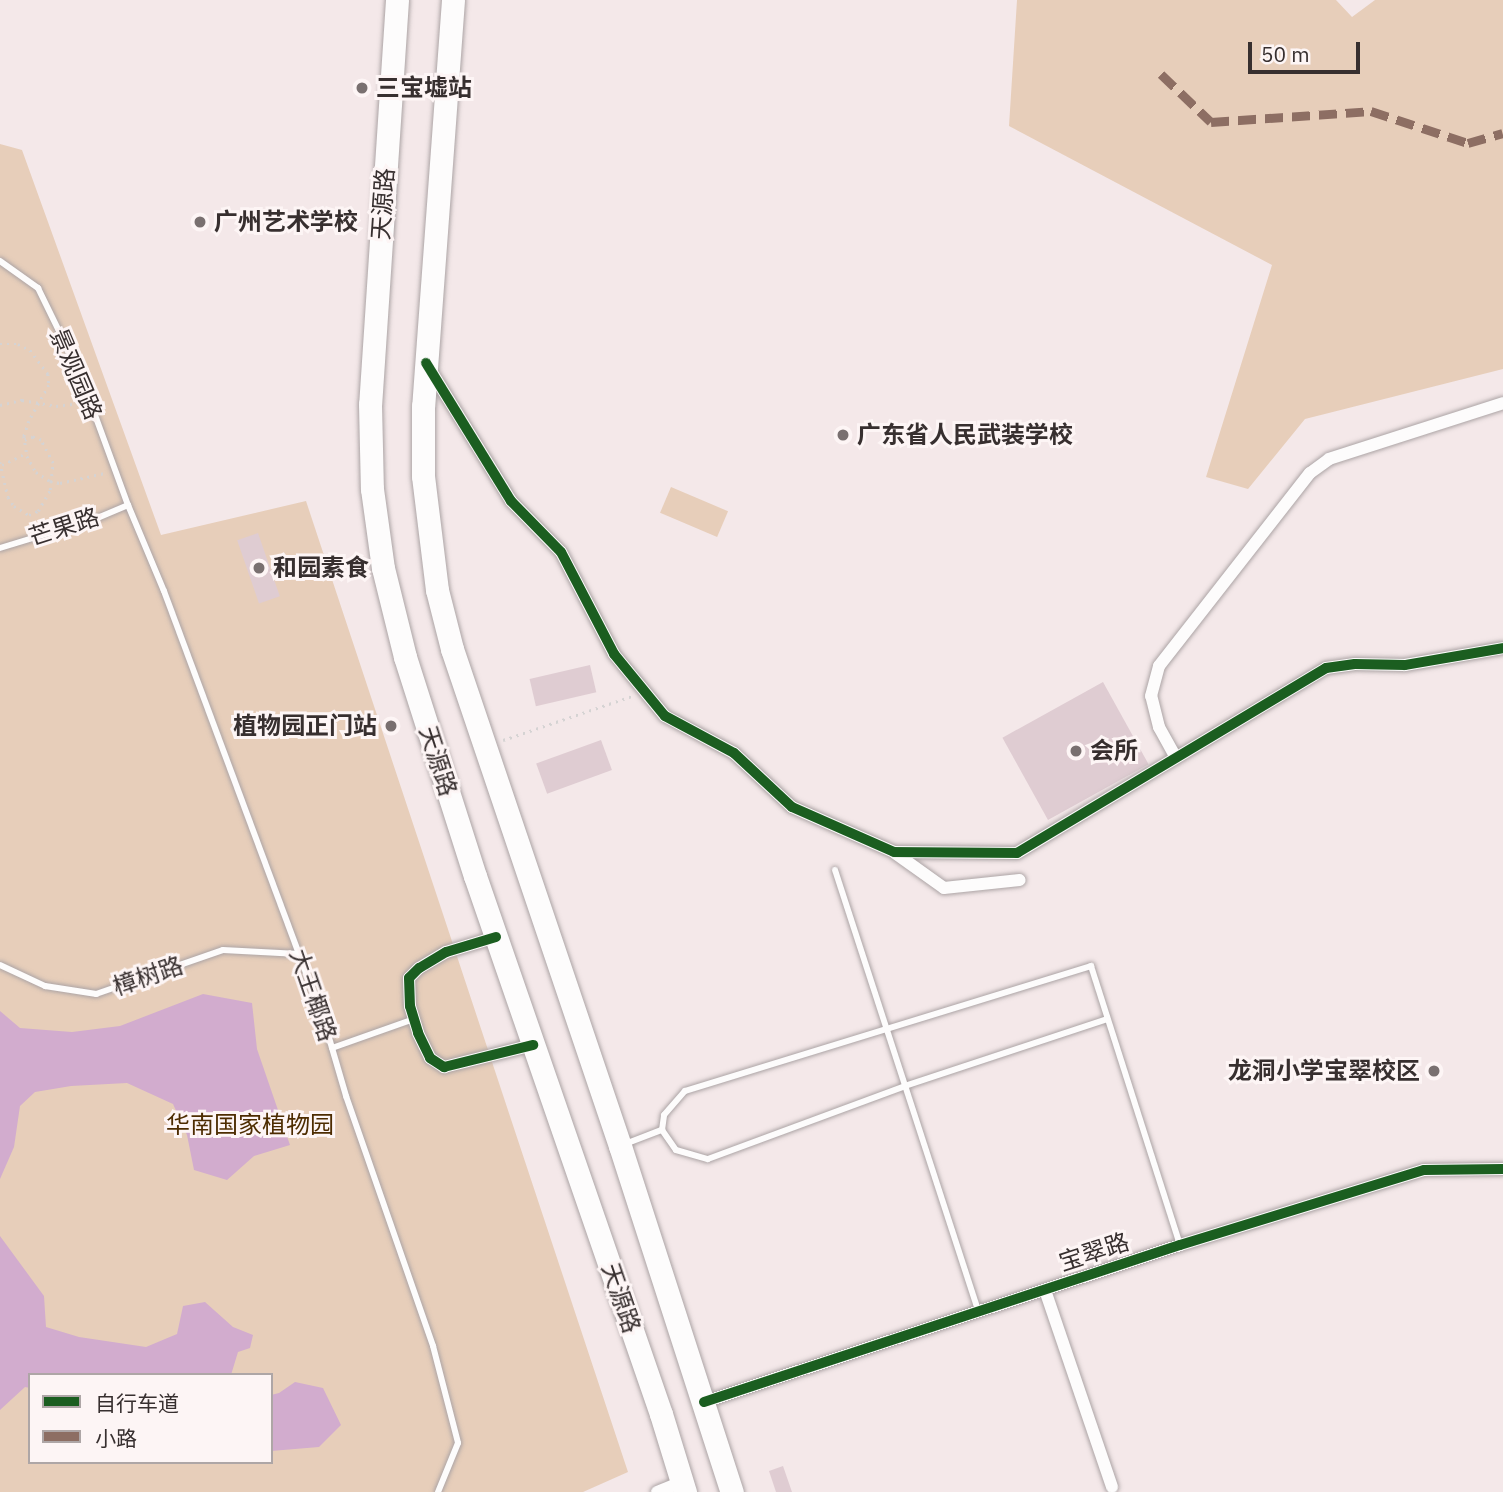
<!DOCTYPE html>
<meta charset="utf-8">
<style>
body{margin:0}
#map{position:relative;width:1503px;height:1492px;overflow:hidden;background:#f4e8e9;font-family:"IBM Plex Sans","Noto Sans SC",sans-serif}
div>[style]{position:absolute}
.green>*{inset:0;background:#e7ceba;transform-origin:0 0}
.water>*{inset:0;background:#d2acce}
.building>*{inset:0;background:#dfccd2;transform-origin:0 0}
.path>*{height:2.5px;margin-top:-1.25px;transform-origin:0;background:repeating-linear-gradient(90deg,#d5d3d3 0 2px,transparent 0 7px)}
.roads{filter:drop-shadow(0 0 2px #aca4a5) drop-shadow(0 0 2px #aca4a5)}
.lane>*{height:6px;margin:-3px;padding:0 3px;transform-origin:3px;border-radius:3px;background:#fdfcfc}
.street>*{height:12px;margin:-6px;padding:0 6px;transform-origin:6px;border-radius:6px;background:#fdfcfc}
.highway>*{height:23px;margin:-11.5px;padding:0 11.5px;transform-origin:11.5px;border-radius:11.5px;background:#fdfcfc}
.quiet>*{height:9px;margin-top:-4.5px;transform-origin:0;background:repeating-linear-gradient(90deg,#8d6e63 0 18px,transparent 0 27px)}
.cycleway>*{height:10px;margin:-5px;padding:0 5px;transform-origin:5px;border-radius:5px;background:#1b5e20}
.dots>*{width:19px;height:19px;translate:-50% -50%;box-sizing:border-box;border:4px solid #fdf5f5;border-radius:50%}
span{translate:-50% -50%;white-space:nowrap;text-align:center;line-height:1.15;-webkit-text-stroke:6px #fdf5f5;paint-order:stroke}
.poi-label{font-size:24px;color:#372f2f;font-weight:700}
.left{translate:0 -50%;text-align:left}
.right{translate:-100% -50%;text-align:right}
.street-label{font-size:24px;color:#372f2f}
.park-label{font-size:24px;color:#4d2c01}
.legend{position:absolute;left:28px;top:1373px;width:245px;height:91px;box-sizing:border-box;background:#fdf5f5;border:2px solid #aea6a6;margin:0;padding:9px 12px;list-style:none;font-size:21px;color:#372f2f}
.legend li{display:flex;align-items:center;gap:14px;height:35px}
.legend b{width:35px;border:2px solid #aea6a6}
.scale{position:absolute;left:1248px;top:42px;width:112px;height:32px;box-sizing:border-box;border:4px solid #372f2f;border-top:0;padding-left:9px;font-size:21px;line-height:24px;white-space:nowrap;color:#372f2f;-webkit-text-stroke:5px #fdf5f5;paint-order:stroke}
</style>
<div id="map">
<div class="green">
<div style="clip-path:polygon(1017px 0,1336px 0,1352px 17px,1375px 0,1503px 0,1503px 369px,1305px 419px,1248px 489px,1206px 477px,1272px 265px,1009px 126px)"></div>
<div style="clip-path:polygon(evenodd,0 144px,22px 150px,161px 535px,306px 501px,628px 1472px,583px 1492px,0 1492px,0 144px,30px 1375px,271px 1375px,271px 1462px,30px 1462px,30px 1375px)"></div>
<div style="left:671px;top:487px;width:62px;height:28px;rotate:23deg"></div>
</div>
<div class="water">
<div style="clip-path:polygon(203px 994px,252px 1003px,257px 1049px,290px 1145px,254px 1156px,227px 1180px,194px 1170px,187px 1135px,173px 1104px,127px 1083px,71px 1086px,35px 1092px,20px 1106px,14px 1147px,0 1179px,0 1011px,20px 1028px,72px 1032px,120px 1026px)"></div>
<div style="clip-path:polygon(0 1236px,44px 1296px,46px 1327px,79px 1337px,146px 1347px,177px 1334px,183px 1306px,205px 1302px,233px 1327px,253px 1335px,250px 1348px,238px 1352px,231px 1375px,30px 1375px,30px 1388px,25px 1387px,0 1410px)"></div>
<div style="clip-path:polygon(295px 1382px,323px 1388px,341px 1425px,319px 1447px,271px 1451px,271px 1395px,279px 1393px)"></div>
</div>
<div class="building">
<div style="left:258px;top:533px;width:67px;height:22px;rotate:71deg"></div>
<div style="left:590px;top:665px;width:28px;height:62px;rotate:77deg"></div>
<div style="left:1103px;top:682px;width:94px;height:115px;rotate:61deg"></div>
<div style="left:601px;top:740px;width:32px;height:69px;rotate:70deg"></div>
<div style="clip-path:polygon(783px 1466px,792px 1492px,776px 1492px,769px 1471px)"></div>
</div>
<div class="path">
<div style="left:0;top:344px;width:18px"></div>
<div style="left:18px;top:344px;width:13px;rotate:27deg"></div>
<div style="left:30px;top:350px;width:30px;rotate:53deg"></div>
<div style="left:48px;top:374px;width:11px;rotate:85deg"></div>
<div style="left:49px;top:385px;width:41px;rotate:119.1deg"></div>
<div style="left:29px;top:421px;width:16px;rotate:108deg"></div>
<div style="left:24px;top:436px;width:20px;rotate:81deg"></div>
<div style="left:27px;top:456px;width:18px;rotate:61deg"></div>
<div style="left:36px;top:472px;width:17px;rotate:33deg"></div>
<div style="left:50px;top:481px;width:10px;rotate:11deg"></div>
<div style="left:60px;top:483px;width:46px;rotate:-12.5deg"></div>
<div style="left:0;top:405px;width:23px;rotate:-13deg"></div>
<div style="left:22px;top:400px;width:35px;rotate:10deg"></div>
<div style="left:56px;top:406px;width:24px;rotate:-7deg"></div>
<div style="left:0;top:462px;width:36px;rotate:77deg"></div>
<div style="left:8px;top:497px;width:11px;rotate:56deg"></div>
<div style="left:14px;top:506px;width:17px;rotate:31deg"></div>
<div style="left:29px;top:515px;width:10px;rotate:-24deg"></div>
<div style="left:38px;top:511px;width:24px;rotate:-60deg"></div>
<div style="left:50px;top:490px;width:27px;rotate:-84deg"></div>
<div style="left:53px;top:463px;width:26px;rotate:-118deg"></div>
<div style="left:41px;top:440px;width:9px;rotate:-159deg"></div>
<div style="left:33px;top:437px;width:9px;rotate:159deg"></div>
<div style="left:2px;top:465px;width:28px;rotate:-26deg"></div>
<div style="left:503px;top:740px;width:136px;rotate:-18.8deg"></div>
</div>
<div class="roads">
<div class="lane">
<div style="left:0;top:261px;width:47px;rotate:35.4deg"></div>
<div style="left:38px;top:288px;width:96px;rotate:64deg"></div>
<div style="left:80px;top:374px;width:140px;rotate:69.9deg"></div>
<div style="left:128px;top:505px;width:93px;rotate:67.3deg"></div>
<div style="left:164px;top:591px;width:462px;rotate:69.6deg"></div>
<div style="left:325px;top:1024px;width:75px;rotate:73.7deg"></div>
<div style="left:346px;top:1096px;width:265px;rotate:70.8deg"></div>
<div style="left:433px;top:1346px;width:100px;rotate:75.5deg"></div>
<div style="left:458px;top:1443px;width:53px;rotate:112.2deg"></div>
<div style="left:0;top:548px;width:99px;rotate:-17deg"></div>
<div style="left:95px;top:519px;width:36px;rotate:-23deg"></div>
<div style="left:835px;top:870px;width:464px;rotate:72deg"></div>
<div style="left:0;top:965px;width:50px;rotate:25deg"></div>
<div style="left:45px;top:986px;width:52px;rotate:8.9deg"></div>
<div style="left:96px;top:994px;width:134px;rotate:-19.1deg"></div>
<div style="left:223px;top:950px;width:76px;rotate:3deg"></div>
<div style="left:332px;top:1048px;width:87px;rotate:-19.5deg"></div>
<div style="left:662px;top:1130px;width:15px;rotate:-82deg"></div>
<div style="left:664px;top:1115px;width:32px;rotate:-49deg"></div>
<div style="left:685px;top:1091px;width:425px;rotate:-17.1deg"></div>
<div style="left:1091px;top:966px;width:293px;rotate:72.3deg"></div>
<div style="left:625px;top:1144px;width:40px;rotate:-21deg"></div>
<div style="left:662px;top:1130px;width:24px;rotate:55deg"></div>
<div style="left:676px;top:1150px;width:33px;rotate:16deg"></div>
<div style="left:708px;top:1159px;width:210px;rotate:-20.3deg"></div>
<div style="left:905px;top:1086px;width:213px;rotate:-18.3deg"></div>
</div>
<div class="street">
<div style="left:428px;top:366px;width:158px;rotate:58.4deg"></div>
<div style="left:511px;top:501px;width:71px;rotate:45.6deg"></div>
<div style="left:561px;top:552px;width:115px;rotate:62.5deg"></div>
<div style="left:614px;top:654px;width:80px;rotate:50.6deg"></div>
<div style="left:665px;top:716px;width:78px;rotate:28.2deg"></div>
<div style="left:734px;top:753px;width:79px;rotate:43deg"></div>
<div style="left:792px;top:807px;width:111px;rotate:23.8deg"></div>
<div style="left:894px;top:852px;width:123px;rotate:0.5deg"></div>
<div style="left:1017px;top:853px;width:360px;rotate:-30.9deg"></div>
<div style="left:1326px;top:668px;width:29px;rotate:-8deg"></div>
<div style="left:1355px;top:664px;width:50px;rotate:1.1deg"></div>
<div style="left:1405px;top:665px;width:99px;rotate:-9.8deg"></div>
<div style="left:1175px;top:756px;width:33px;rotate:-119deg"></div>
<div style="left:1159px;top:727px;width:32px;rotate:-104deg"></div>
<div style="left:1151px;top:696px;width:31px;rotate:-75deg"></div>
<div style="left:1159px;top:666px;width:245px;rotate:-52deg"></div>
<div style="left:1310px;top:473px;width:24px;rotate:-36deg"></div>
<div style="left:1329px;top:459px;width:183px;rotate:-17.8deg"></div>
<div style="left:895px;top:853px;width:60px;rotate:35.5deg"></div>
<div style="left:944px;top:888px;width:76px;rotate:-6deg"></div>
<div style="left:496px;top:937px;width:52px;rotate:163.3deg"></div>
<div style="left:446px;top:952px;width:31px;rotate:149deg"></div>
<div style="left:419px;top:968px;width:14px;rotate:135deg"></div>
<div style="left:409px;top:978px;width:28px;rotate:88deg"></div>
<div style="left:410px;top:1006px;width:28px;rotate:73deg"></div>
<div style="left:418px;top:1033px;width:28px;rotate:64deg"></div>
<div style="left:430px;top:1058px;width:17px;rotate:33deg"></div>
<div style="left:444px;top:1067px;width:92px;rotate:-13.9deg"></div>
<div style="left:1045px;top:1290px;width:208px;rotate:71.2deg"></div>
<div style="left:704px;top:1402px;width:501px;rotate:-18.25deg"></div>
<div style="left:1180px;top:1245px;width:255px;rotate:-17.1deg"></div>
<div style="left:1424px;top:1170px;width:79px;rotate:-0.7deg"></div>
<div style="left:657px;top:1492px;width:27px;rotate:-22deg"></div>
</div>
<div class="highway">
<div style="left:397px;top:0;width:405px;rotate:93.8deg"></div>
<div style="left:370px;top:404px;width:85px;rotate:88.7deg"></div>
<div style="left:372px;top:489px;width:80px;rotate:82.1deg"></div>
<div style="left:383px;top:568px;width:92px;rotate:76.1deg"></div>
<div style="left:405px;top:657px;width:230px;rotate:72.3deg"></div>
<div style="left:475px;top:876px;width:569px;rotate:70.93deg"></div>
<div style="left:661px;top:1414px;width:82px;rotate:72.9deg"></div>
<div style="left:453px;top:0;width:407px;rotate:94.2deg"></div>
<div style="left:423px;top:406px;width:70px;rotate:90deg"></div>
<div style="left:423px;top:476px;width:115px;rotate:83deg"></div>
<div style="left:437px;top:590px;width:61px;rotate:75.7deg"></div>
<div style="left:452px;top:649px;width:525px;rotate:71.32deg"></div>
<div style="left:620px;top:1146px;width:364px;rotate:72.1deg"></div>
</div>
</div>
<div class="quiet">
<div style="left:1161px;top:74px;width:69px;rotate:43.8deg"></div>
<div style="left:1211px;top:122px;width:160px;rotate:-3.9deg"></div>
<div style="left:1371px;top:111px;width:102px;rotate:18.3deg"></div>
<div style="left:1468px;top:143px;width:36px;rotate:-16deg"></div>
</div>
<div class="cycleway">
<div style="left:426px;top:363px;width:162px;rotate:58.4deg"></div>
<div style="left:511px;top:501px;width:71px;rotate:45.6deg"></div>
<div style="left:561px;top:552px;width:115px;rotate:62.5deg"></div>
<div style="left:614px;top:654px;width:80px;rotate:50.6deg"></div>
<div style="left:665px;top:716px;width:78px;rotate:28.2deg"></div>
<div style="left:734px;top:753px;width:79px;rotate:43deg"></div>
<div style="left:792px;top:807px;width:111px;rotate:23.8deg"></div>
<div style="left:894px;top:852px;width:123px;rotate:0.5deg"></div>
<div style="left:1017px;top:853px;width:360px;rotate:-30.9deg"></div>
<div style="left:1326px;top:668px;width:29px;rotate:-8deg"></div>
<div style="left:1355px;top:664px;width:50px;rotate:1.1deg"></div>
<div style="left:1405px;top:665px;width:99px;rotate:-9.8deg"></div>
<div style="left:496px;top:937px;width:52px;rotate:163.3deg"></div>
<div style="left:446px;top:952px;width:31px;rotate:149deg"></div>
<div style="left:419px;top:968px;width:14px;rotate:135deg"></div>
<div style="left:409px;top:978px;width:28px;rotate:88deg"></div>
<div style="left:410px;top:1006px;width:28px;rotate:73deg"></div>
<div style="left:418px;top:1033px;width:28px;rotate:64deg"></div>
<div style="left:430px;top:1058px;width:17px;rotate:33deg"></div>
<div style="left:444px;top:1067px;width:92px;rotate:-13.9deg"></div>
<div style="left:704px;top:1402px;width:501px;rotate:-18.25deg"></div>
<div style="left:1180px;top:1245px;width:255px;rotate:-17.1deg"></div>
<div style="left:1424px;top:1170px;width:79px;rotate:-0.7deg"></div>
</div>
<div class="dots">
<div style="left:362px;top:88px;background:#797070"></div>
<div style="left:200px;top:222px;background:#797070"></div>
<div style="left:843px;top:435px;background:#797070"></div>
<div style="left:259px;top:568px;background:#797070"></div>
<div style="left:391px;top:726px;background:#797070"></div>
<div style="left:1076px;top:751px;background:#797070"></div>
<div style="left:1434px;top:1071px;background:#797070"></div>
</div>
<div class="poi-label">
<span class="left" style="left:376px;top:88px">三宝墟站</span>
<span class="left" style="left:214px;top:222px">广州艺术学校</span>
<span class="left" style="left:857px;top:435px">广东省人民武装学校</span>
<span class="left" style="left:273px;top:568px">和园素食</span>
<span class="right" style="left:377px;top:726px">植物园正门站</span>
<span class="left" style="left:1090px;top:751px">会所</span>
<span class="right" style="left:1420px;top:1071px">龙洞小学宝翠校区</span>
</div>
<div class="street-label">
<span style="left:383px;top:204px;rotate:-86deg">天源路</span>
<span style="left:76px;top:374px;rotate:67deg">景观园路</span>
<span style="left:64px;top:527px;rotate:-18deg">芒果路</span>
<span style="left:438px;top:761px;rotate:72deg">天源路</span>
<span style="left:148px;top:976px;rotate:-19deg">樟树路</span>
<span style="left:313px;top:995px;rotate:71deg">大王椰路</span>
<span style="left:1094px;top:1252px;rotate:-18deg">宝翠路</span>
<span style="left:621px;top:1298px;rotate:71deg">天源路</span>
</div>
<div class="park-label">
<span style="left:250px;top:1125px">华南国家植物园</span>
</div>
<ul class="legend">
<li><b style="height:9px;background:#1b5e20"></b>自行车道</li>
<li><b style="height:9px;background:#8d6e63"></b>小路</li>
</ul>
<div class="scale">50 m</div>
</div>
